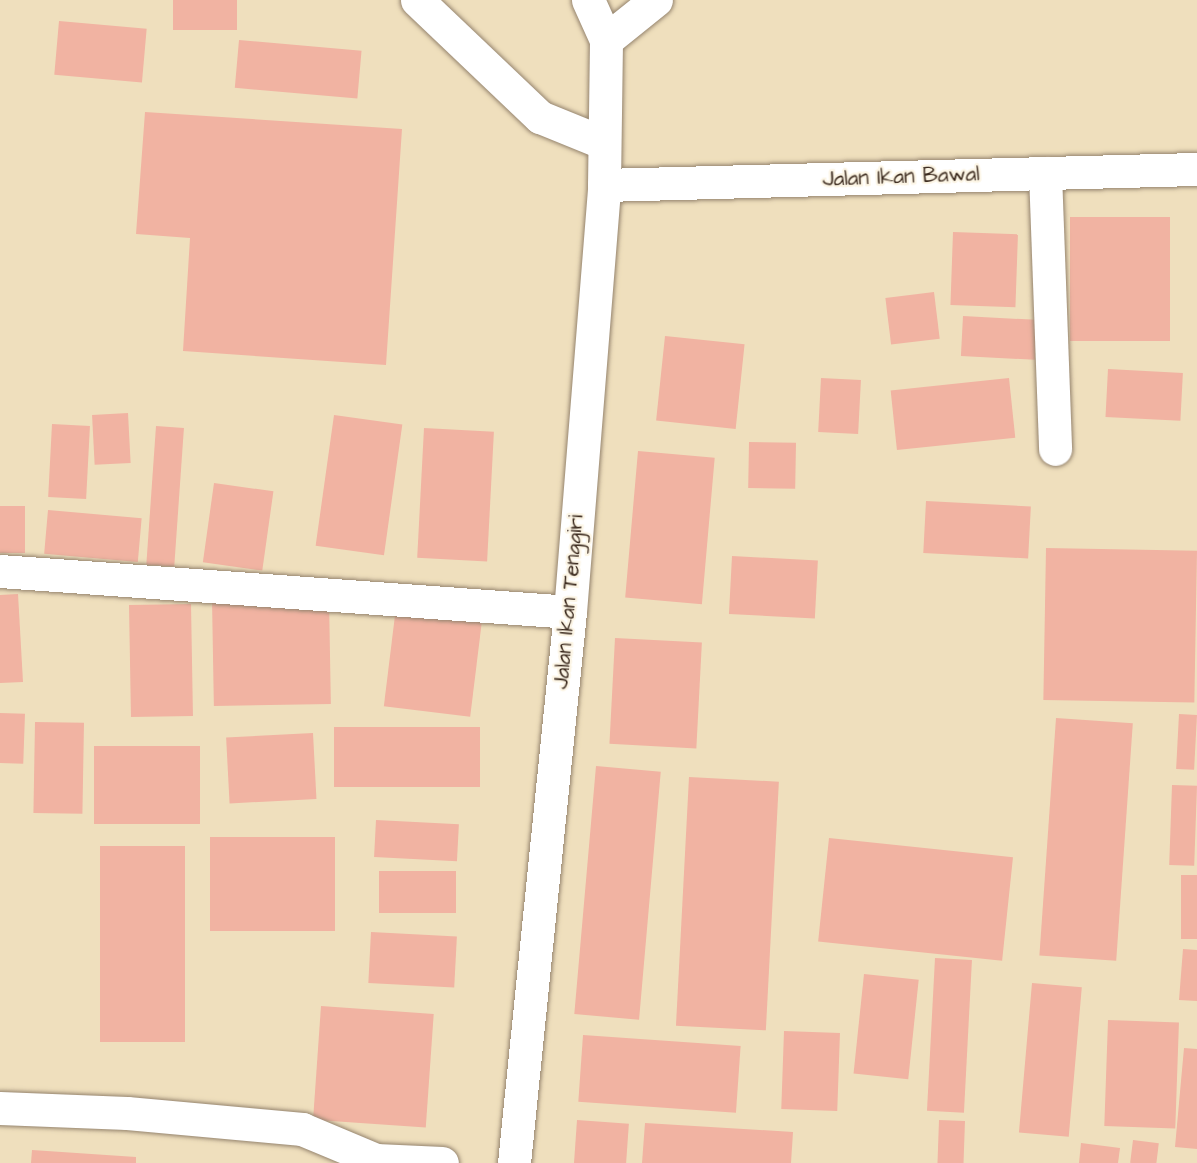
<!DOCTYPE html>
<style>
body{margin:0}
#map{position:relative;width:1197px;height:1163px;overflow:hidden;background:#efdfbd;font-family:"Architects Daughter",sans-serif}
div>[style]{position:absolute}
.building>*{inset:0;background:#f1b3a2;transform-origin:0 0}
.roads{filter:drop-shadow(0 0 2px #95846e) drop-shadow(0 0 2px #95846e)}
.minor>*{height:33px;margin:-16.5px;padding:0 16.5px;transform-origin:16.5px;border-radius:16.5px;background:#fff}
.major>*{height:33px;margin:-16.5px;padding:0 16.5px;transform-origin:16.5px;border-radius:16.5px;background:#fff}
.highway>*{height:33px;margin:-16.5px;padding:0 16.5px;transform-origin:16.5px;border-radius:16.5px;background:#fff}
span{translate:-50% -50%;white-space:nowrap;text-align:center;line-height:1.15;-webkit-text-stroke:4.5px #fcf5e5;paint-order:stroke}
.street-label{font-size:21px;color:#3b2a1e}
</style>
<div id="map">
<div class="building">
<div style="left:173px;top:0;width:64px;height:30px"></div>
<div style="left:59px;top:21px;width:88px;height:54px;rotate:5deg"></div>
<div style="left:239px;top:40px;width:123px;height:48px;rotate:5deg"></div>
<div style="clip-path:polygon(145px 112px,402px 129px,386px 365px,183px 351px,190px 238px,136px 234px)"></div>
<div style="left:1070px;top:217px;width:100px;height:124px"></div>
<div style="left:953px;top:232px;width:65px;height:73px;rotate:2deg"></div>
<div style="left:934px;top:292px;width:47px;height:49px;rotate:83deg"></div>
<div style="left:963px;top:316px;width:74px;height:40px;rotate:3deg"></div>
<div style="left:665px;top:336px;width:80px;height:85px;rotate:6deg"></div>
<div style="left:1108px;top:369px;width:75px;height:48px;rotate:3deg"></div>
<div style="left:821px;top:378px;width:40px;height:54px;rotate:3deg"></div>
<div style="left:1009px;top:378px;width:60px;height:119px;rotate:84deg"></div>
<div style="left:128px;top:413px;width:50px;height:36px;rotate:87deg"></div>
<div style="left:334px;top:415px;width:69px;height:132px;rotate:8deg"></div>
<div style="left:52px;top:424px;width:38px;height:73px;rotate:3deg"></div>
<div style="left:156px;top:426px;width:28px;height:139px;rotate:4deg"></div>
<div style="left:424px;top:428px;width:70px;height:130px;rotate:3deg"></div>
<div style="left:749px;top:442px;width:47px;height:46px;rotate:1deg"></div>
<div style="left:638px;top:451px;width:77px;height:147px;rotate:5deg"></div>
<div style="left:214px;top:483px;width:60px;height:80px;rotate:8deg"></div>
<div style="left:926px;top:501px;width:105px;height:52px;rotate:3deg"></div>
<div style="left:0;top:506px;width:25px;height:47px"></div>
<div style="left:48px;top:510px;width:94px;height:44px;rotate:5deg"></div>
<div style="left:1046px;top:548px;width:151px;height:152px;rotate:1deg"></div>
<div style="left:732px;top:556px;width:86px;height:58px;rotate:3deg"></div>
<div style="clip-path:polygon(18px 594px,23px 682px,0 683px,0 595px)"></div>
<div style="left:329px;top:598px;width:106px;height:117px;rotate:89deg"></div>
<div style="left:397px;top:599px;width:87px;height:108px;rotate:7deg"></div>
<div style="left:191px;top:604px;width:112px;height:62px;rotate:89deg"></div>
<div style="left:615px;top:638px;width:87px;height:106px;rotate:3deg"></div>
<div style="left:0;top:713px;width:25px;height:50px;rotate:2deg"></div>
<div style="left:1179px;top:714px;width:18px;height:55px;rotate:3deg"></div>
<div style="left:1056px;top:718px;width:77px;height:238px;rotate:4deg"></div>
<div style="left:35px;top:722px;width:49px;height:91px;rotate:1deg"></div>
<div style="left:334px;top:727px;width:146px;height:60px"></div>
<div style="left:313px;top:733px;width:66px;height:87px;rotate:87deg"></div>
<div style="left:94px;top:746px;width:106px;height:78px"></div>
<div style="left:596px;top:766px;width:65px;height:249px;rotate:5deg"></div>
<div style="left:689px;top:777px;width:90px;height:249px;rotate:3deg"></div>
<div style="left:1172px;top:785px;width:25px;height:80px;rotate:2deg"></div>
<div style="left:376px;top:820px;width:83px;height:37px;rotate:3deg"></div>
<div style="left:210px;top:837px;width:125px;height:94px"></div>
<div style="left:829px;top:838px;width:185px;height:104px;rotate:6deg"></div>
<div style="left:100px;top:846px;width:85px;height:196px"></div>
<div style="left:379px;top:871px;width:77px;height:42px"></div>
<div style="left:1181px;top:875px;width:16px;height:64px"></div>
<div style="left:371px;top:932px;width:86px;height:51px;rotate:3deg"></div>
<div style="clip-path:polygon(1183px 949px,1197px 950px,1197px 1001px,1179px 1000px)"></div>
<div style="left:935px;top:958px;width:37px;height:153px;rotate:3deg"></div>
<div style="left:864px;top:974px;width:55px;height:100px;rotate:6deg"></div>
<div style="left:1032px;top:983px;width:50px;height:150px;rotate:5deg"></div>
<div style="left:321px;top:1006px;width:113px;height:114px;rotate:4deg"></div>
<div style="left:1108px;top:1020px;width:71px;height:106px;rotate:2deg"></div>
<div style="left:784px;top:1031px;width:56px;height:78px;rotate:2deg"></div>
<div style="left:583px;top:1035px;width:158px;height:67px;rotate:4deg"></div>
<div style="clip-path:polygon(1184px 1048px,1197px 1049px,1197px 1149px,1175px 1147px)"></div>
<div style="left:577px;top:1120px;width:52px;height:43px;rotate:4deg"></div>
<div style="left:939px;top:1120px;width:26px;height:43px;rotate:2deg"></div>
<div style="clip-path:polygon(645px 1123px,793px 1132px,791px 1163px,642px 1163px)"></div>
<div style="left:1133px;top:1140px;width:26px;height:23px;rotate:7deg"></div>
<div style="clip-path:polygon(1081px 1143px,1120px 1148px,1118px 1163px,1079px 1163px)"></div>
<div style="clip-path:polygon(32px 1150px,136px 1157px,136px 1163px,31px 1163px)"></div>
</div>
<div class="roads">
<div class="minor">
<div style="left:417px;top:0;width:170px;rotate:43.6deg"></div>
<div style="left:540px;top:117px;width:69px;rotate:22.1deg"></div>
<div style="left:1045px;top:173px;width:276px;rotate:87.9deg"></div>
<div style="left:604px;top:185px;width:593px;rotate:-1.55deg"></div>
<div style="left:0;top:571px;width:571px;rotate:4.11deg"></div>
<div style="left:0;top:1108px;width:127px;rotate:2.3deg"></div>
<div style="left:127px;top:1113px;width:176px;rotate:5.2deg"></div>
<div style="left:302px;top:1129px;width:80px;rotate:22.7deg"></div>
<div style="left:376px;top:1160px;width:66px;rotate:2.6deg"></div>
</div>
<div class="major">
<div style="left:606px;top:40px;width:64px;rotate:-38.7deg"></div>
</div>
<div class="highway">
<div style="left:514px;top:1163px;width:554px;rotate:-84.2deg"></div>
<div style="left:570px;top:612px;width:428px;rotate:-85.4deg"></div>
<div style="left:604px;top:185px;width:145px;rotate:-89.2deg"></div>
<div style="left:606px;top:40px;width:44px;rotate:-114.2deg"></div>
</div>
</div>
<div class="street-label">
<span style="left:901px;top:177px;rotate:-2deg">Jalan Ikan Bawal</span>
<span style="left:569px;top:602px;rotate:-85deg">Jalan Ikan Tenggiri</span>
</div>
</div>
